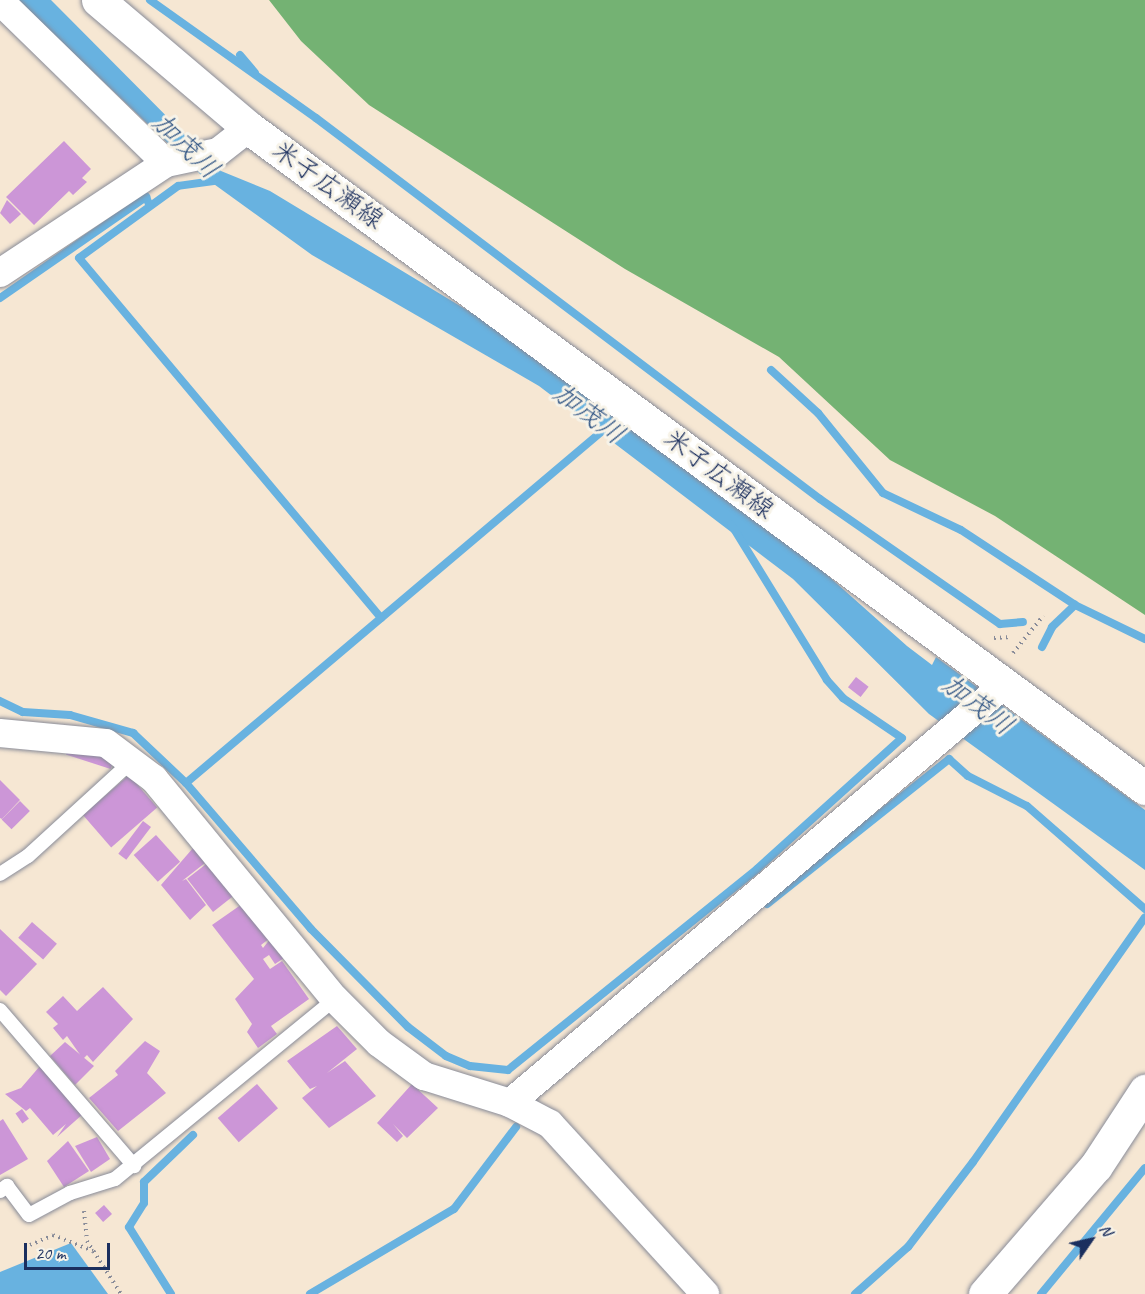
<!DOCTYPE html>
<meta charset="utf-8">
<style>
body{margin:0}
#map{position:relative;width:1145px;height:1294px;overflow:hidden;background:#f6e7d3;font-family:Caveat,"Klee One",sans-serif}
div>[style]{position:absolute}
.forest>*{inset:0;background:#74b273}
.water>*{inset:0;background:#68b2e0}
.stream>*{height:8px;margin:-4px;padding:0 4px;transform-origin:4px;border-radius:4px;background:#68b2e0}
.building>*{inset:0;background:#cc96d7;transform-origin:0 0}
.path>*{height:4px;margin-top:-2px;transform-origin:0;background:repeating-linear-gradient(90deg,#888b98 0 1.5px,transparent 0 6px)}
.roads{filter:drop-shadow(0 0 2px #888b98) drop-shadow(0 0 2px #888b98)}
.service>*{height:14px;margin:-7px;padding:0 7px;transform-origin:7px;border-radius:7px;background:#fff}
.minor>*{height:28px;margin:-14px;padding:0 14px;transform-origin:14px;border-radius:14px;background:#fff}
.secondary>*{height:33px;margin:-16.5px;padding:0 16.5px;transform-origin:16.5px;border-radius:16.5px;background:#fff}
.trunk>*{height:33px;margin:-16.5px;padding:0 16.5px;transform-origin:16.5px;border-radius:16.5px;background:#fff}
span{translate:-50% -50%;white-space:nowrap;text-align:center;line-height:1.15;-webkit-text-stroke:6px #f7f3e8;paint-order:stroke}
.street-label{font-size:26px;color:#1b2f5e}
.water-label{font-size:27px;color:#325685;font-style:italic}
.north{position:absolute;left:1061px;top:1210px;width:60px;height:60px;-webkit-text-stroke:4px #f7f3e8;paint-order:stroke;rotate:56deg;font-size:16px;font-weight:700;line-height:24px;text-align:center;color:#1b2f5e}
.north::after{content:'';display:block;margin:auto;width:21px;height:27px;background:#1b2f5e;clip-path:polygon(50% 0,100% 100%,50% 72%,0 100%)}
.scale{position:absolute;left:24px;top:1243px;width:86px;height:27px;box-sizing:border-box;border:3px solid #1b2f5e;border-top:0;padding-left:8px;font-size:18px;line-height:21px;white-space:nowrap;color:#1b2f5e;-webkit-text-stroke:4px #f7f3e8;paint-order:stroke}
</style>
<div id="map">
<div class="forest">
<div style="clip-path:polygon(269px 0,1145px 0,1145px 615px,995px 516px,890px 460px,779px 357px,625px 269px,369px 105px,301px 41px)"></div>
</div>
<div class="water">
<div style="clip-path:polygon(18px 0,51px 0,221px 171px,270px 191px,490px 324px,807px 557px,907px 646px,932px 665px,936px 657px,1145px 810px,1145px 870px,929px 714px,793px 579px,539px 386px,312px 255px,200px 174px)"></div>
<div style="clip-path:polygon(71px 1243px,108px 1294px,0 1294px,0 1272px)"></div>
</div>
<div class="stream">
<div style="left:150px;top:0;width:204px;rotate:35.4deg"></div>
<div style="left:316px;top:118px;width:632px;rotate:37.09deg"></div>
<div style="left:820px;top:499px;width:219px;rotate:34.8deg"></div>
<div style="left:1000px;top:624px;width:23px;rotate:-5deg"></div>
<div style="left:240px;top:55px;width:23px;rotate:50deg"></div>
<div style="left:221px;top:180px;width:43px;rotate:172.1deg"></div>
<div style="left:178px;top:186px;width:122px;rotate:144deg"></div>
<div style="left:79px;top:258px;width:470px;rotate:50deg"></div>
<div style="left:0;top:298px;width:178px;rotate:-34.7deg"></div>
<div style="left:146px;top:197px;width:8px;rotate:67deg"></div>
<div style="left:771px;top:370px;width:64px;rotate:42.5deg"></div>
<div style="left:818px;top:413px;width:103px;rotate:50.9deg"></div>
<div style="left:883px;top:493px;width:86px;rotate:25.4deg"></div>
<div style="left:961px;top:530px;width:136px;rotate:33.3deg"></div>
<div style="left:1075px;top:605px;width:78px;rotate:25.9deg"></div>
<div style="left:1042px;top:647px;width:22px;rotate:-63deg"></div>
<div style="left:1052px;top:627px;width:32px;rotate:-44deg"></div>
<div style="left:0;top:701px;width:25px;rotate:26deg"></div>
<div style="left:23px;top:712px;width:47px;rotate:3.7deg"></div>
<div style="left:70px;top:715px;width:66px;rotate:15.9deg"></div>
<div style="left:133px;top:733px;width:73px;rotate:43.3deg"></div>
<div style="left:186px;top:783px;width:192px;rotate:49.4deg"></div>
<div style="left:311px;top:929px;width:138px;rotate:45.3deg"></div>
<div style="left:408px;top:1027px;width:48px;rotate:37.3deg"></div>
<div style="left:446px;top:1056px;width:26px;rotate:23deg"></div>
<div style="left:470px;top:1066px;width:38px;rotate:6deg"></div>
<div style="left:508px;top:1070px;width:320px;rotate:-38.9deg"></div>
<div style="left:757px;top:869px;width:195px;rotate:-42.1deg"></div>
<div style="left:902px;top:738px;width:71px;rotate:-145.9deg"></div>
<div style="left:843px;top:698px;width:24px;rotate:-132deg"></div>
<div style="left:827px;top:680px;width:183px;rotate:-121.6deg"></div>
<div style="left:186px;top:783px;width:551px;rotate:-40.22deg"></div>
<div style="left:767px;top:904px;width:233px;rotate:-38.5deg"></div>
<div style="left:949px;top:759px;width:25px;rotate:42deg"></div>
<div style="left:968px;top:776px;width:66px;rotate:27deg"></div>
<div style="left:1027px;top:806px;width:157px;rotate:41.1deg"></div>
<div style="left:171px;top:1294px;width:79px;rotate:-122.1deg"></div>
<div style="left:129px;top:1227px;width:28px;rotate:-58deg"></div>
<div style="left:144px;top:1203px;width:21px;rotate:-90deg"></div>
<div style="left:144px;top:1182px;width:68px;rotate:-43.8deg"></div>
<div style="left:310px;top:1294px;width:167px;rotate:-30.6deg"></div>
<div style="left:454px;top:1209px;width:103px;rotate:-52.9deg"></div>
<div style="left:855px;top:1294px;width:71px;rotate:-41.6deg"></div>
<div style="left:908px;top:1247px;width:107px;rotate:-52.6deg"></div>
<div style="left:973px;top:1162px;width:299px;rotate:-54.9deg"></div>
<div style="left:1041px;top:1294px;width:163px;rotate:-50.5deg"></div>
</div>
<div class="building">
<div style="clip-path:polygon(64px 141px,91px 169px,82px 178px,87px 182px,73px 195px,69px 191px,34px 225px,6px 197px)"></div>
<div style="clip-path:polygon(7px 200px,21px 214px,10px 224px,0 213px)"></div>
<div style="left:856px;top:677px;width:16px;height:13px;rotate:38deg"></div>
<div style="left:69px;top:745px;width:47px;height:10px;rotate:18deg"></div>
<div style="left:129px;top:775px;width:43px;height:61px;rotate:49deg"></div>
<div style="clip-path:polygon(0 780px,20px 800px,2px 819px,0 818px)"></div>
<div style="left:20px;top:801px;width:14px;height:26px;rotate:45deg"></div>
<div style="left:143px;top:821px;width:10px;height:41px;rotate:37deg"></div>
<div style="left:156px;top:835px;width:36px;height:30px;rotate:48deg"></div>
<div style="clip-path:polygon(193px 848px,205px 863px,182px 881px,186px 879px,206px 905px,190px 920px,161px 885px)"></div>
<div style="left:210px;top:861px;width:42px;height:29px;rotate:52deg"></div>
<div style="clip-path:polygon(245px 902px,270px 938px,261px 945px,263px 948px,271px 938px,290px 954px,275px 964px,269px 955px,263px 959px,270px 969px,282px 961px,309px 999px,271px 1026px,277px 1034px,258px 1048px,247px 1032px,252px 1024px,235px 999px,254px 979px,212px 925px)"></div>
<div style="left:32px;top:922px;width:33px;height:21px;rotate:41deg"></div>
<div style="clip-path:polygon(0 929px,37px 964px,6px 996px,0 990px)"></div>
<div style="clip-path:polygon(103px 987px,133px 1019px,93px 1062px,87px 1055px,83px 1059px,67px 1036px,63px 1040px,53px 1028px,58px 1024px,46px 1012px,63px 996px,77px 1011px)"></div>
<div style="clip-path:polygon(337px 1026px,357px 1049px,327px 1073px,345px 1061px,376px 1096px,329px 1128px,302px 1098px,317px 1086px,310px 1089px,287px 1061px)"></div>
<div style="clip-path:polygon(145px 1041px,160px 1051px,147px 1073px,166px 1093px,118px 1131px,89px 1098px,118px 1075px,115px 1071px)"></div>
<div style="clip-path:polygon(65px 1042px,94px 1066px,75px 1085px,50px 1056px)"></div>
<div style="clip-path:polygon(40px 1066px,83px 1114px,57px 1137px,66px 1124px,53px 1135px,30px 1108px,26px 1111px,5px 1094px,21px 1088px)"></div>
<div style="left:257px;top:1084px;width:32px;height:52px;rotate:49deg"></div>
<div style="clip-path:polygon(412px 1084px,438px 1108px,407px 1138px,393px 1124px,403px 1136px,397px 1142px,377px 1123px)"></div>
<div style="left:22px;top:1109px;width:12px;height:8px;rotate:55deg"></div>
<div style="clip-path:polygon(3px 1119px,28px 1159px,0 1175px,0 1121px)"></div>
<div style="clip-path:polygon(97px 1137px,110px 1159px,91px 1172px,75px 1146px)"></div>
<div style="clip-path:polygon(68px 1141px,89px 1171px,64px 1187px,47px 1161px)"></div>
<div style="left:104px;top:1205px;width:12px;height:12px;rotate:48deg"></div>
</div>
<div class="path">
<div style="left:994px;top:638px;width:17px;rotate:-3deg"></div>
<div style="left:1013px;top:653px;width:48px;rotate:-51deg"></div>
<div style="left:84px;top:1211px;width:30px;rotate:84deg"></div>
<div style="left:87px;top:1241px;width:63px;rotate:57.3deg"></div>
<div style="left:30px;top:1245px;width:25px;rotate:-23deg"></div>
<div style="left:53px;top:1235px;width:43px;rotate:21.8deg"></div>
</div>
<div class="roads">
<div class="service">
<div style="left:0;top:874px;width:33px;rotate:-33deg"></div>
<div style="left:28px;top:856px;width:139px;rotate:-42.4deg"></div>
<div style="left:0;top:1010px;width:206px;rotate:49.3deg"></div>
<div style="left:0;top:1191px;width:9px;rotate:-36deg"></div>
<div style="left:7px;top:1186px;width:36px;rotate:53deg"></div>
<div style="left:29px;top:1215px;width:47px;rotate:-28.2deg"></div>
<div style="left:70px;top:1193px;width:47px;rotate:-17.3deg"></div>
<div style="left:115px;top:1179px;width:284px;rotate:-39.3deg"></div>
</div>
<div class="minor">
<div style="left:0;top:1px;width:232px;rotate:44.3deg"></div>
<div style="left:0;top:273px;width:199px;rotate:-33.5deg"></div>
<div style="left:166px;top:163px;width:53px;rotate:-11.9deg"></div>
<div style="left:218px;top:152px;width:39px;rotate:-38deg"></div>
<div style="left:0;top:733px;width:106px;rotate:5.4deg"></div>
<div style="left:106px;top:743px;width:60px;rotate:36.9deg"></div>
<div style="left:154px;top:779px;width:285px;rotate:50.6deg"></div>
<div style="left:335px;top:999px;width:62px;rotate:45deg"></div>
<div style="left:379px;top:1043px;width:56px;rotate:36.3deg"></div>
<div style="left:424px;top:1076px;width:90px;rotate:17.4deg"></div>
<div style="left:510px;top:1103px;width:45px;rotate:27.7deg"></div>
<div style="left:550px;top:1124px;width:230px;rotate:47.6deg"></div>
<div style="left:510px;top:1103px;width:647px;rotate:-40.24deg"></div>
</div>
<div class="secondary">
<div style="left:98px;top:0;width:198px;rotate:40.3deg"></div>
<div style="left:249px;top:128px;width:1113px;rotate:36.38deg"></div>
</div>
<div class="trunk">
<div style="left:985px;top:1294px;width:169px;rotate:-49.1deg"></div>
<div style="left:1096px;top:1166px;width:90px;rotate:-56.8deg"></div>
</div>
</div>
<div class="street-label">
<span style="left:328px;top:185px;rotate:36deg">米子広瀬線</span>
<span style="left:719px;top:474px;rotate:37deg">米子広瀬線</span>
</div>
<div class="water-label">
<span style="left:186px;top:146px;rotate:44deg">加茂川</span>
<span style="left:589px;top:414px;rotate:37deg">加茂川</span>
<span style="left:978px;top:705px;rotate:37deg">加茂川</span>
</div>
<div class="north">N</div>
<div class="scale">20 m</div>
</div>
